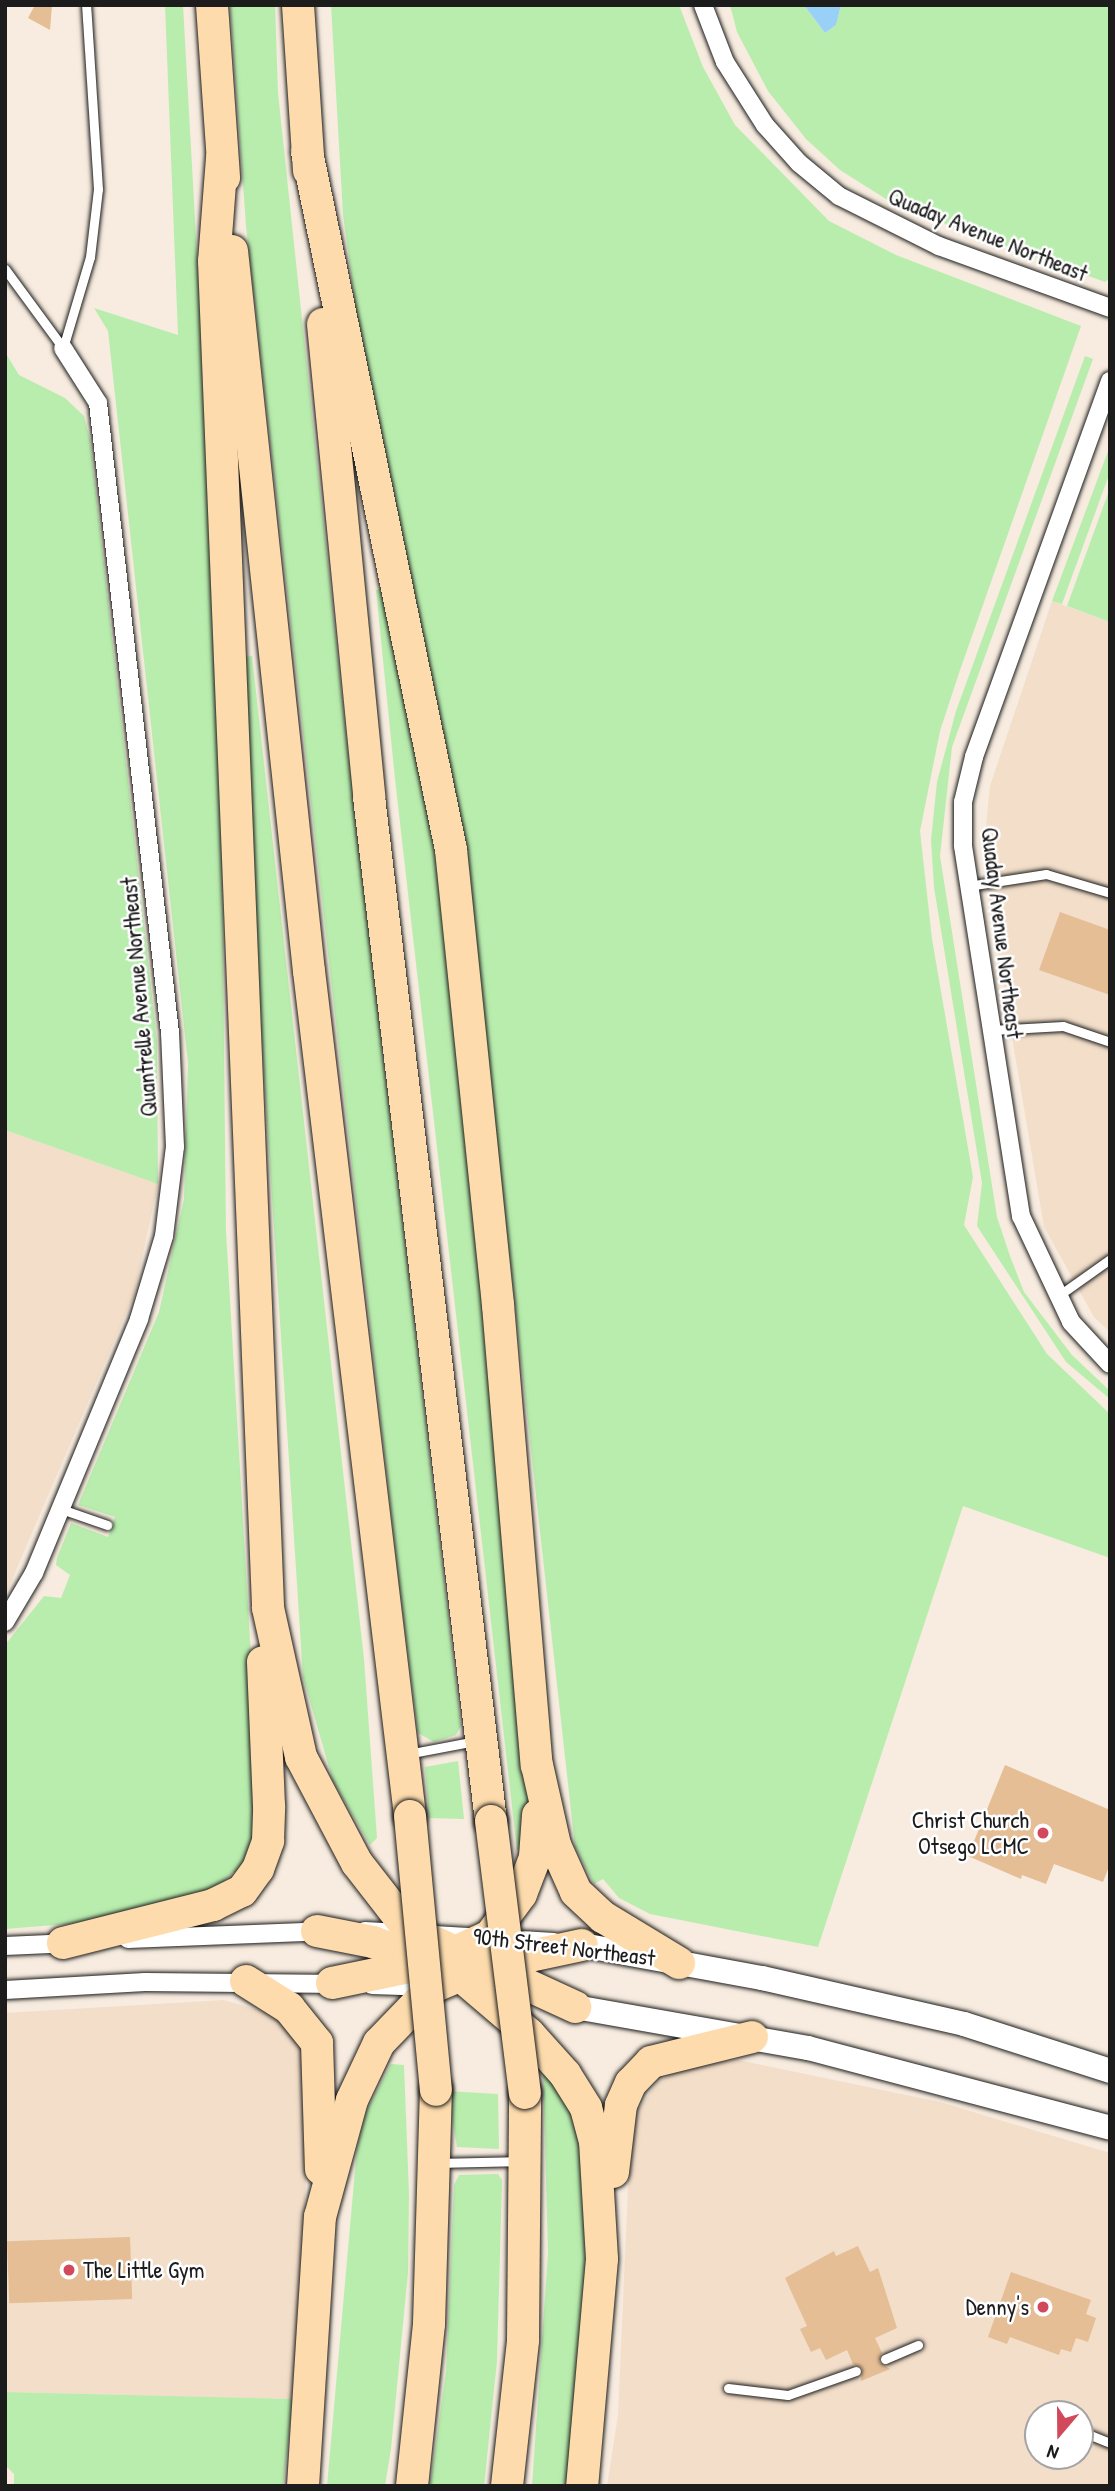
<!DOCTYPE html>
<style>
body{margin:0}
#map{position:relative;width:1115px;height:2491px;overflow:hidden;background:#f7ecdf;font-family:"Patrick Hand",sans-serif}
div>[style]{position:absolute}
.built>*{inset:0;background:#f2dec9}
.green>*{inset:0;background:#b9edae}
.water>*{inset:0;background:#99d0f8}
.building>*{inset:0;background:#e5be95;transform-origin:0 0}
.roads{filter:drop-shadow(0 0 2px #1c1c1c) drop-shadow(0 0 2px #1c1c1c)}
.lane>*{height:9px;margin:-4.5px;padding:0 4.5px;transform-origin:4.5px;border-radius:4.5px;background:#fff}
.street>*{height:18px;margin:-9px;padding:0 9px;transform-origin:9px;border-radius:9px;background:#fff}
.secondary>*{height:24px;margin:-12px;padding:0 12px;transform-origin:12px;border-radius:12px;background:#fff}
.highway>*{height:32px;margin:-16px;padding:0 16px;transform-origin:16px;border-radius:16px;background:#fddbac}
.bridges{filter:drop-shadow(0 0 2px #1c1c1c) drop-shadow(0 0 2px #1c1c1c)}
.highway-bridge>*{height:32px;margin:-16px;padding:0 16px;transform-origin:16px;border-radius:16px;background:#fddbac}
.dots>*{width:19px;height:19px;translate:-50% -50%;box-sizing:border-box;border:4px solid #fff;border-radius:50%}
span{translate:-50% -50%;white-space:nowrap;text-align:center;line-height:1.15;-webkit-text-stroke:5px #fff;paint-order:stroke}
.street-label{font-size:23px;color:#1c1c1c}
.poi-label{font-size:23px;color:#1c1c1c}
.right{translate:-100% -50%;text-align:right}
.left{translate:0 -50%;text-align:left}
.frame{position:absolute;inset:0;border:7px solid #1c1c1c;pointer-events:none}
.north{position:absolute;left:1024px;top:2400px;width:70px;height:70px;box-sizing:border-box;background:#fff;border:2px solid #a4a4a4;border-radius:50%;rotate:200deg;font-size:19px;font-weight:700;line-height:28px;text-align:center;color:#1c1c1c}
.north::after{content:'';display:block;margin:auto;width:24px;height:32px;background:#d1495b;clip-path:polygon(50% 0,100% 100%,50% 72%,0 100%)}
</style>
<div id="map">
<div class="built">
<div style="clip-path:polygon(1052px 601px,1110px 622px,1110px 1332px,1094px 1317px,1044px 1227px,989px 900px,985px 838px,990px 786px)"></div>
<div style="clip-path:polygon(5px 1130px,158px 1184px,134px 1295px,5px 1596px)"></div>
<div style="clip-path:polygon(224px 2000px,282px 2017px,313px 2062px,293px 2399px,5px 2392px,5px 2013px)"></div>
<div style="clip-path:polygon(evenodd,738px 2060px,940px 2102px,1110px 2153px,1110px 2486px,607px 2486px,618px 2415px,631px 2120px,657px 2082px,688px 2066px,738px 2060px,1038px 2414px,1080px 2414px,1080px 2456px,1038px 2456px,1038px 2414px)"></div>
</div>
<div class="green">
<div style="clip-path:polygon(165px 5px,183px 5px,207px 433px,222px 860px,226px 1231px,261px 1828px,240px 1873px,233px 1872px,217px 1890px,93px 1922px,5px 1929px,5px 1645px,44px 1596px,61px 1598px,70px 1575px,56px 1565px,57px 1558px,71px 1523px,108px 1537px,115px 1517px,78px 1505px,159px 1312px,184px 1199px,188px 1063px,108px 331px,94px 308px,178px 335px)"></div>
<div style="clip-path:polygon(230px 5px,275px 5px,278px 93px,346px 734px,461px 1726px,456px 1735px,434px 1742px,418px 1733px,399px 1583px,246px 226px)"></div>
<div style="clip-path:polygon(331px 5px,679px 5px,703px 67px,735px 125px,829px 221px,896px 255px,1081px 326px,959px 673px,940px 731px,920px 831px,932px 939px,973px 1177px,964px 1225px,1047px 1354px,1110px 1414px,1110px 1558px,963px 1506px,818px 1947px,650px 1914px,619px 1898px,603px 1879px,594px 1884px,575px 1847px,493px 1107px,373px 436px,343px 215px)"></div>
<div style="clip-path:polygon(730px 5px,804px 5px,825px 33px,836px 25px,841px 5px,1110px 5px,1110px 278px,1105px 282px,897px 206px,840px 170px,806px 139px,768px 91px,737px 32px)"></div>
<div style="clip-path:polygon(5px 352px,19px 375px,65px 398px,84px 416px,90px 439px,157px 1041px,158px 1184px,5px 1130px)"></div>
<div style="clip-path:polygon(1085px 356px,1093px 359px,952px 747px,940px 856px,997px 1217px,1010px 1256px,1024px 1292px,1072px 1355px,1110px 1391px,1110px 1399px,1066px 1362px,977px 1226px,982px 1183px,934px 887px,931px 840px,937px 782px,956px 711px)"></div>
<div style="clip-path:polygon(1110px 446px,1110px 472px,1062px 604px,1052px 601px)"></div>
<div style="clip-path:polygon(1110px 488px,1110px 622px,1067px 606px)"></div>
<div style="clip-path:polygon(386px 588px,440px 860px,531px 1791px,526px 1850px,517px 1850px,395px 779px,376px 590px)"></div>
<div style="clip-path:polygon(252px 656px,364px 1659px,377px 1838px,370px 1845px,333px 1781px,303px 1677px,253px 904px,241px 657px)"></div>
<div style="clip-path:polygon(458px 1761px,464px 1819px,429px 1818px,425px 1767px)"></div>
<div style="clip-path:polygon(391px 2064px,404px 2065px,409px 2194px,408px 2272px,391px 2449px,385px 2486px,327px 2486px,357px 2148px,366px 2111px)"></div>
<div style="clip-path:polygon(543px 2071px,555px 2077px,588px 2140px,587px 2317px,566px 2486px,532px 2486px,548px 2253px)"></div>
<div style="clip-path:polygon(447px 2091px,498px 2094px,499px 2149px,457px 2147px)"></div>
<div style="clip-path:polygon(498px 2174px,502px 2180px,497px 2361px,484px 2486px,430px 2486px,446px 2371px,454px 2185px,459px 2175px)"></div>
<div style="clip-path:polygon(5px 2392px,293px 2399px,283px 2486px,14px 2486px,14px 2474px,5px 2465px)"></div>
</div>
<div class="water">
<div style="clip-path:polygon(804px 5px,841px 5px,836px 25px,825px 33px)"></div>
</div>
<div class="building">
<div style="clip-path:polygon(35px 5px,52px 5px,50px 30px,28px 18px)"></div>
<div style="clip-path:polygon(1060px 912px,1110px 930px,1110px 995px,1039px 970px)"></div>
<div style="clip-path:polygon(1005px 1765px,1110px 1810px,1110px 1864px,1103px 1882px,1054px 1864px,1046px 1884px,1022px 1875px,1021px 1879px,968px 1856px)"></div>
<div style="left:130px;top:2237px;width:62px;height:123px;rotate:88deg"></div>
<div style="clip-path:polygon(858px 2246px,870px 2272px,878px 2268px,897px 2328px,875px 2338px,882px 2353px,879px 2362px,890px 2369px,861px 2381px,862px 2368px,853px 2364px,847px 2350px,826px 2360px,820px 2348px,811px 2352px,800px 2329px,807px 2326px,785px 2278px,834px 2251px,836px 2256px)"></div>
<div style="clip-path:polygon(1011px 2272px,1091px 2300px,1086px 2314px,1096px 2318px,1088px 2342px,1076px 2338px,1071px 2352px,1061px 2349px,1059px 2355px,1010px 2337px,1007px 2344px,988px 2337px)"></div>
</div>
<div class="roads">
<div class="lane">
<div style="left:5px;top:269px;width:98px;rotate:53.7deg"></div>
<div style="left:63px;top:348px;width:95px;rotate:-73.5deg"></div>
<div style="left:90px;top:257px;width:68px;rotate:-83.3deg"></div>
<div style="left:98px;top:189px;width:184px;rotate:-93.7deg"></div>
<div style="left:968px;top:886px;width:79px;rotate:-8.7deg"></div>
<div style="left:1046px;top:874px;width:67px;rotate:16.5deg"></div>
<div style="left:992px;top:1030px;width:71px;rotate:-3.2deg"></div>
<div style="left:1063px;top:1026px;width:50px;rotate:18.8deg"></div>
<div style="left:1058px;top:1296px;width:64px;rotate:-35.4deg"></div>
<div style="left:61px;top:1509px;width:49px;rotate:19.2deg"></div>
<div style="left:407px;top:1754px;width:70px;rotate:-10.7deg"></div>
<div style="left:440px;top:2163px;width:81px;rotate:-1.4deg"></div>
<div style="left:885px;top:2359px;width:36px;rotate:-23deg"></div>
<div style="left:728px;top:2388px;width:60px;rotate:6.7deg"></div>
<div style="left:788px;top:2395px;width:72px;rotate:-19.4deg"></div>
<div style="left:1083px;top:2432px;width:29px;rotate:22deg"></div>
</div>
<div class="street">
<div style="left:703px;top:5px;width:61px;rotate:68.9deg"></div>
<div style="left:725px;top:62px;width:75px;rotate:57.6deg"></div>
<div style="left:765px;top:125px;width:51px;rotate:48.2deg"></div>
<div style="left:799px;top:163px;width:52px;rotate:39.5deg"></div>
<div style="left:839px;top:196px;width:112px;rotate:26.6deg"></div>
<div style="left:939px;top:246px;width:182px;rotate:19.9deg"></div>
<div style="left:1110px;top:381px;width:400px;rotate:109.9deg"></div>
<div style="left:974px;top:757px;width:46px;rotate:103.7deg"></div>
<div style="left:963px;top:802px;width:44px;rotate:90deg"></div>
<div style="left:963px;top:846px;width:375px;rotate:81.1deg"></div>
<div style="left:1021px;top:1216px;width:117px;rotate:64.7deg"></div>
<div style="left:1071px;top:1322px;width:57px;rotate:47.1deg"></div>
<div style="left:5px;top:1622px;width:57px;rotate:-59.4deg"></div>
<div style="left:34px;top:1573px;width:275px;rotate:-67.5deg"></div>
<div style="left:139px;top:1319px;width:87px;rotate:-73.2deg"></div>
<div style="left:164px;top:1236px;width:90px;rotate:-83deg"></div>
<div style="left:175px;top:1147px;width:114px;rotate:-92.5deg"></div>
<div style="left:170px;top:1033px;width:634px;rotate:-96.52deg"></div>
<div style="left:98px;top:403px;width:65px;rotate:-122.5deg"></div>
<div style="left:365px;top:1931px;width:189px;rotate:3.3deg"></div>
<div style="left:128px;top:1939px;width:195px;rotate:-2.3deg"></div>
<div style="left:5px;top:1946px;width:67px;rotate:-2.6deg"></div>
<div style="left:372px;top:1985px;width:60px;rotate:1.9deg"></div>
<div style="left:5px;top:1990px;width:140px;rotate:-3.3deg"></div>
<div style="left:145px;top:1982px;width:196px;rotate:0.6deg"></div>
</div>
<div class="secondary">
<div style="left:582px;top:1945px;width:183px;rotate:10.4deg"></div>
<div style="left:762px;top:1978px;width:207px;rotate:12.8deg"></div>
<div style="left:964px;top:2024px;width:153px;rotate:17.8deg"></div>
<div style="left:575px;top:2007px;width:237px;rotate:10deg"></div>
<div style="left:808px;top:2048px;width:312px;rotate:14.8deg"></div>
</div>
<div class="highway">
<div style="left:212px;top:5px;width:173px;rotate:86deg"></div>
<div style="left:298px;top:5px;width:166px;rotate:86.2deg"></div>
<div style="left:307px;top:152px;width:713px;rotate:78.34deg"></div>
<div style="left:451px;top:850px;width:457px;rotate:84.1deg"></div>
<div style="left:498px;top:1305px;width:462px;rotate:85.2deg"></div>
<div style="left:537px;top:1765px;width:82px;rotate:77.3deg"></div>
<div style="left:555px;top:1845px;width:51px;rotate:65.9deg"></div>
<div style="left:576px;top:1892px;width:37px;rotate:43deg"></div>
<div style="left:603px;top:1917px;width:89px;rotate:31.2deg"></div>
<div style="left:222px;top:158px;width:103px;rotate:94.4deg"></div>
<div style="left:214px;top:261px;width:1348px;rotate:87.7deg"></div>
<div style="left:268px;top:1608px;width:153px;rotate:77.5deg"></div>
<div style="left:301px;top:1757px;width:120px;rotate:62.2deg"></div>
<div style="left:357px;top:1863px;width:86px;rotate:52.1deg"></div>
<div style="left:410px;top:1931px;width:182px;rotate:24.7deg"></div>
<div style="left:232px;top:251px;width:724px;rotate:83.9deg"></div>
<div style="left:309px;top:971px;width:851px;rotate:83.18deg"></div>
<div style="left:323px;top:324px;width:475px;rotate:84.4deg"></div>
<div style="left:369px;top:797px;width:1031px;rotate:83.21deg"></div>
<div style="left:317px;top:1931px;width:57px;rotate:11.1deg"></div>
<div style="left:373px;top:1942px;width:93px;rotate:20.8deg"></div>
<div style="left:460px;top:1975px;width:91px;rotate:40.5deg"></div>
<div style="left:529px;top:2034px;width:54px;rotate:48deg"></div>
<div style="left:565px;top:2074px;width:40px;rotate:58deg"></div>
<div style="left:586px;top:2108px;width:34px;rotate:75deg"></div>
<div style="left:595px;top:2141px;width:118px;rotate:86.6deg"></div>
<div style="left:602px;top:2259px;width:228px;rotate:95deg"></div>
<div style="left:63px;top:1943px;width:155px;rotate:-14.2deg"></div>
<div style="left:213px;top:1905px;width:32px;rotate:-26deg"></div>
<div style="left:242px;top:1891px;width:27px;rotate:-54deg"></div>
<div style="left:258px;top:1869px;width:30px;rotate:-70deg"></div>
<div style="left:268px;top:1841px;width:35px;rotate:-88deg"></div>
<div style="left:269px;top:1806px;width:144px;rotate:-92.4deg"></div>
<div style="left:246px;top:1981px;width:51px;rotate:32.1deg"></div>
<div style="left:289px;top:2008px;width:45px;rotate:51.3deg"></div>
<div style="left:317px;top:2043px;width:126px;rotate:88.2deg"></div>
<div style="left:332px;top:1983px;width:103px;rotate:-11.7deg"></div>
<div style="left:433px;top:1962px;width:63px;rotate:-24.5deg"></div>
<div style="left:490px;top:1936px;width:52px;rotate:-53.6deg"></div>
<div style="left:521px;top:1894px;width:40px;rotate:-69deg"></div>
<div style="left:535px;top:1857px;width:42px;rotate:-85.9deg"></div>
<div style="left:613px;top:2172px;width:67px;rotate:-83.2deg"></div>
<div style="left:621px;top:2105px;width:24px;rotate:-66deg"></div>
<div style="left:631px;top:2083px;width:29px;rotate:-46deg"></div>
<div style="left:651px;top:2062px;width:104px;rotate:-13.9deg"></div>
<div style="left:303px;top:2486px;width:270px;rotate:-86.4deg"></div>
<div style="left:320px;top:2217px;width:121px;rotate:-74.7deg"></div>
<div style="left:352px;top:2100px;width:63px;rotate:-64.7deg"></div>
<div style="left:379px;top:2043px;width:78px;rotate:-46deg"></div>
<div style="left:433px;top:1987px;width:54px;rotate:-22.8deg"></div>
<div style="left:483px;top:1966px;width:101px;rotate:-12deg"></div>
<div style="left:412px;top:2486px;width:163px;rotate:-84deg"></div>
<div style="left:429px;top:2324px;width:234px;rotate:-88.3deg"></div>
<div style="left:507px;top:2486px;width:147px;rotate:-83.7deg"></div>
<div style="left:523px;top:2340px;width:247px;rotate:-89.5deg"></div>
</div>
</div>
<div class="bridges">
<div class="highway-bridge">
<div style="left:410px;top:1816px;width:275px;rotate:84.6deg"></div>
<div style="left:491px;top:1821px;width:274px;rotate:82.9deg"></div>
</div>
</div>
<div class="dots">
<div style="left:1043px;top:1833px;background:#d1495b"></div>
<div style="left:69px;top:2270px;background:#d1495b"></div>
<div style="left:1043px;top:2307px;background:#d1495b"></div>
</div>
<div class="street-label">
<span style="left:988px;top:235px;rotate:22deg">Quaday Avenue Northeast</span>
<span style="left:1002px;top:933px;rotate:83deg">Quaday Avenue Northeast</span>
<span style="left:139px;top:997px;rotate:-95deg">Quantrelle Avenue Northeast</span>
<span style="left:564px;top:1947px;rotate:7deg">90th Street Northeast</span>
</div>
<div class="poi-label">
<span class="right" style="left:1029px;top:1833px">Christ Church<br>Otsego LCMC</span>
<span class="left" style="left:83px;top:2270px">The Little Gym</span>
<span class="right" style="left:1029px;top:2307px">Denny's</span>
</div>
<div class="frame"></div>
<div class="north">N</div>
</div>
